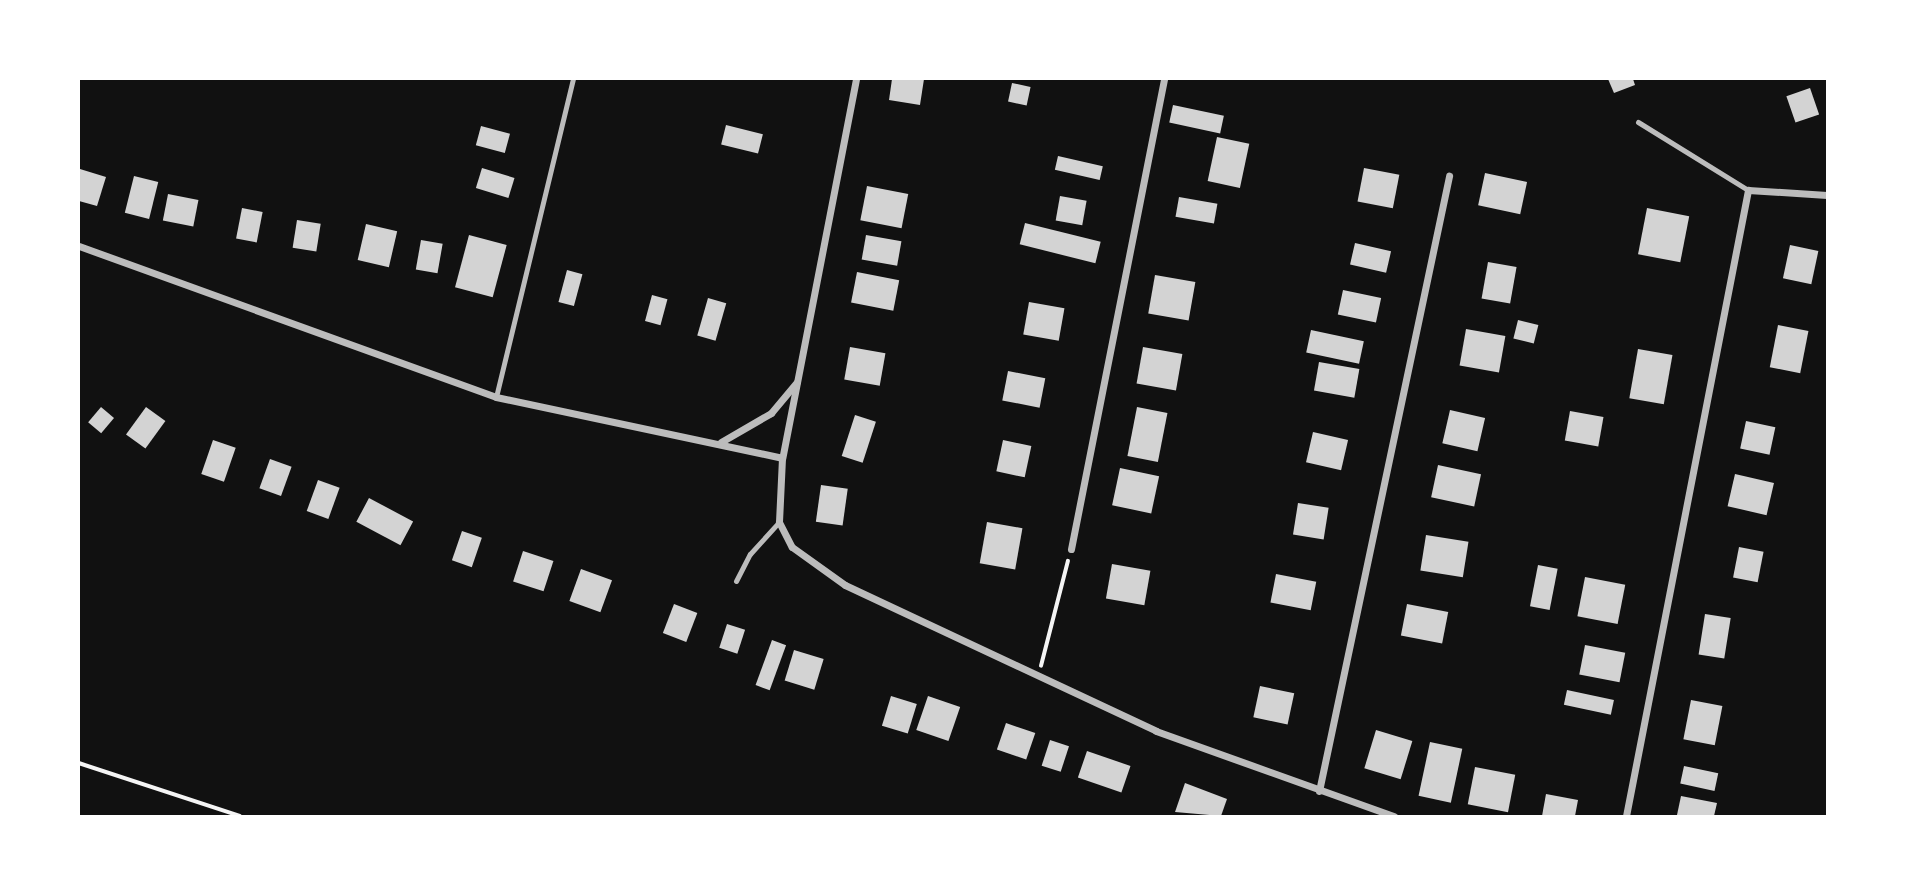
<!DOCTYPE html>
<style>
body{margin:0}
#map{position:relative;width:1906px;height:895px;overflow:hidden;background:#111;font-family:Roboto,sans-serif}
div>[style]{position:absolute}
.building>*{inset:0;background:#d3d3d3;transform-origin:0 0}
.path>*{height:3.5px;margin:-1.75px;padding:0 1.75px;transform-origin:1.75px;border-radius:1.75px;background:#f5f5f5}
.service>*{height:5px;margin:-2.5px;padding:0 2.5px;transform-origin:2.5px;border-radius:2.5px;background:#bcbcbc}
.minor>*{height:7px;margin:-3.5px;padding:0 3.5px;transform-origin:3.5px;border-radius:3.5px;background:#bcbcbc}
span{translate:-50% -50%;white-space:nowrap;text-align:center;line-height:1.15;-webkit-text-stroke:5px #fff;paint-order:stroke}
.frame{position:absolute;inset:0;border:80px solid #fff;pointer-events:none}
</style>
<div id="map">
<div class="building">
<div style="clip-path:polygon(892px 79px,924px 79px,920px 105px,889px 100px)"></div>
<div style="clip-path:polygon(1608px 79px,1633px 79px,1635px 85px,1614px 93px)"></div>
<div style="left:1012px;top:83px;width:19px;height:19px;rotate:12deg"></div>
<div style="left:1810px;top:88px;width:28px;height:25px;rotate:71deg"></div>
<div style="left:1173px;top:105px;width:52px;height:18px;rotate:12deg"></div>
<div style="left:726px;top:125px;width:38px;height:20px;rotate:14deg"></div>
<div style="left:481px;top:126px;width:30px;height:20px;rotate:15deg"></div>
<div style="left:1217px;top:137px;width:33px;height:45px;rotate:12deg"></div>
<div style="left:1058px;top:156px;width:46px;height:14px;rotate:13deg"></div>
<div style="left:482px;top:168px;width:34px;height:21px;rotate:17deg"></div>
<div style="left:1364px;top:168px;width:36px;height:34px;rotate:11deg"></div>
<div style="clip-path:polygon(80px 169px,106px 177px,97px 206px,79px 201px)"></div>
<div style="left:1485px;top:173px;width:43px;height:33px;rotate:12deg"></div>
<div style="left:134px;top:176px;width:25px;height:38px;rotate:14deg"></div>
<div style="left:867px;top:186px;width:42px;height:35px;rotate:11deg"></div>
<div style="left:168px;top:194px;width:31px;height:27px;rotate:11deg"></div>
<div style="left:1060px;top:196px;width:27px;height:25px;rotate:10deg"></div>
<div style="left:1179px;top:197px;width:39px;height:20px;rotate:10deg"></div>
<div style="left:242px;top:208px;width:21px;height:31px;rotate:11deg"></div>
<div style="left:1647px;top:208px;width:43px;height:47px;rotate:11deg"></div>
<div style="left:297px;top:220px;width:24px;height:28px;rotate:9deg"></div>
<div style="left:1025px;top:223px;width:78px;height:22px;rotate:14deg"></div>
<div style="left:366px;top:224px;width:32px;height:37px;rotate:13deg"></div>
<div style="left:469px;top:235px;width:39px;height:54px;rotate:15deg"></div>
<div style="left:866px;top:235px;width:36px;height:25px;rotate:10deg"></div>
<div style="left:421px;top:240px;width:22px;height:30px;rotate:10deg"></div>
<div style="left:1355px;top:243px;width:37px;height:22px;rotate:13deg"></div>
<div style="left:1790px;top:245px;width:29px;height:34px;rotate:12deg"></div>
<div style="left:1488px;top:262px;width:29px;height:37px;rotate:10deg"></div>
<div style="left:567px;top:270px;width:16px;height:33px;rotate:15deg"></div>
<div style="left:857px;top:272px;width:43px;height:31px;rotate:11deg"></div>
<div style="left:1155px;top:275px;width:41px;height:39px;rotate:10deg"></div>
<div style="left:1343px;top:290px;width:39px;height:25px;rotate:12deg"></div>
<div style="left:652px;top:295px;width:16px;height:27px;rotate:15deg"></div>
<div style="left:708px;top:298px;width:19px;height:39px;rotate:16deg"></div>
<div style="left:1029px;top:302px;width:36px;height:33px;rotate:10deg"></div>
<div style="left:1518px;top:320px;width:21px;height:19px;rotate:14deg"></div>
<div style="left:1778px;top:325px;width:31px;height:43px;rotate:11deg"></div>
<div style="left:1466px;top:329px;width:40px;height:37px;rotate:10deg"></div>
<div style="left:1311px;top:330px;width:54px;height:23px;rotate:12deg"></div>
<div style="left:850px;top:347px;width:36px;height:33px;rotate:10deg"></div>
<div style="left:1143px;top:347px;width:40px;height:37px;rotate:10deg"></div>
<div style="left:1638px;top:349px;width:35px;height:50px;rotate:10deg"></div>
<div style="left:1319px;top:362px;width:41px;height:29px;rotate:10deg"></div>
<div style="left:1008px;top:371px;width:38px;height:30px;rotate:11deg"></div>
<div style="left:101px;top:407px;width:17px;height:20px;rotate:40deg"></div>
<div style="left:146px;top:407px;width:24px;height:34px;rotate:36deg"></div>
<div style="left:1137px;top:407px;width:31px;height:50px;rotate:11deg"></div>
<div style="left:1450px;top:410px;width:36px;height:34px;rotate:13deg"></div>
<div style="left:1570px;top:411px;width:34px;height:30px;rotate:10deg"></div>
<div style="left:855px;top:415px;width:22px;height:43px;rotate:18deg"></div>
<div style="left:1746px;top:421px;width:30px;height:28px;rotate:12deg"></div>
<div style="left:1313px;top:432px;width:36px;height:31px;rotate:13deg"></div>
<div style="left:213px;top:440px;width:24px;height:36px;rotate:19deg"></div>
<div style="left:1003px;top:440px;width:29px;height:32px;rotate:12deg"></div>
<div style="left:270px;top:459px;width:23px;height:31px;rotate:20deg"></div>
<div style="left:1438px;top:465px;width:44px;height:33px;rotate:12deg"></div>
<div style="left:1120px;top:468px;width:40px;height:38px;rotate:12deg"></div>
<div style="left:1735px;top:474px;width:40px;height:33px;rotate:13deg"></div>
<div style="left:318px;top:480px;width:23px;height:33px;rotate:20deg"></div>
<div style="left:821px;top:485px;width:27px;height:37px;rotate:8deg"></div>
<div style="left:369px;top:498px;width:50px;height:27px;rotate:28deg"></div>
<div style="left:1298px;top:503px;width:31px;height:32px;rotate:9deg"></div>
<div style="left:987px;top:522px;width:36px;height:42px;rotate:10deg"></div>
<div style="left:462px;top:531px;width:21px;height:31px;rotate:19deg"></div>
<div style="left:1426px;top:535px;width:43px;height:36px;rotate:9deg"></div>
<div style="left:1739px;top:547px;width:25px;height:31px;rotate:11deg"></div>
<div style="left:523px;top:551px;width:32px;height:32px;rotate:18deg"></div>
<div style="left:1112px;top:564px;width:39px;height:35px;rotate:10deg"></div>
<div style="left:1538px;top:565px;width:20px;height:42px;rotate:11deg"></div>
<div style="left:581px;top:569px;width:33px;height:34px;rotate:20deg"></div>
<div style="left:1276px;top:574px;width:41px;height:29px;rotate:11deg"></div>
<div style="left:1585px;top:577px;width:41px;height:40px;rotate:11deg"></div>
<div style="left:674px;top:604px;width:25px;height:31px;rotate:21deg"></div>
<div style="left:1407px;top:604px;width:42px;height:32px;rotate:11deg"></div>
<div style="left:1705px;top:614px;width:26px;height:41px;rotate:9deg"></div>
<div style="left:727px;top:624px;width:19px;height:25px;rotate:18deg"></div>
<div style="left:772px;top:640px;width:15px;height:48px;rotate:20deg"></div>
<div style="left:1585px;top:645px;width:41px;height:30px;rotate:11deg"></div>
<div style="left:794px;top:650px;width:31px;height:32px;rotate:17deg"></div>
<div style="left:1260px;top:686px;width:35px;height:32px;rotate:12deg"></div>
<div style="left:1567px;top:690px;width:48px;height:15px;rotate:12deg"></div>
<div style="left:891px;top:696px;width:27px;height:31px;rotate:17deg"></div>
<div style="left:928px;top:696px;width:34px;height:36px;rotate:19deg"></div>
<div style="left:1691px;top:700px;width:32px;height:40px;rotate:11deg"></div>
<div style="left:1006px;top:723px;width:31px;height:28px;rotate:19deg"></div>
<div style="left:1376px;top:730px;width:38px;height:40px;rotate:17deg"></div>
<div style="left:1050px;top:740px;width:20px;height:27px;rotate:18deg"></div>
<div style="left:1430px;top:742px;width:33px;height:55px;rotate:12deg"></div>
<div style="left:1087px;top:751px;width:46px;height:28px;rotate:19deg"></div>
<div style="left:1684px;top:766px;width:35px;height:18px;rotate:12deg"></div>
<div style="left:1475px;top:767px;width:41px;height:38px;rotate:11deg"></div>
<div style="clip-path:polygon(1185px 783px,1227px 799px,1221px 816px,1175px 812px)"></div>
<div style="clip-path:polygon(1546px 794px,1578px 800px,1575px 816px,1542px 816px)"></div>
<div style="clip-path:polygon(1681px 796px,1717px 803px,1714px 816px,1677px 815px)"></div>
</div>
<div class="path">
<div style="left:1041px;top:666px;width:108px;rotate:-75.6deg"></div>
<div style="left:79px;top:763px;width:169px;rotate:18.2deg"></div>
</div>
<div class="service">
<div style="left:1638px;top:122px;width:129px;rotate:31.7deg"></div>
<div style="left:496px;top:397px;width:327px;rotate:-76.4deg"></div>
<div style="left:736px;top:581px;width:30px;rotate:-63deg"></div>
<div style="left:750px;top:554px;width:43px;rotate:-47.8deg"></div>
</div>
<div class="minor">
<div style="left:856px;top:79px;width:386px;rotate:101deg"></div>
<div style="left:782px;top:458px;width:64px;rotate:92.7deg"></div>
<div style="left:779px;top:522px;width:28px;rotate:63deg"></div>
<div style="left:792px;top:547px;width:65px;rotate:35.6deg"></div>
<div style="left:845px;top:585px;width:344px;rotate:25.1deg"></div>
<div style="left:1156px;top:731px;width:253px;rotate:19.7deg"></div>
<div style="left:79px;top:246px;width:443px;rotate:19.9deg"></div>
<div style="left:496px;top:397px;width:292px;rotate:12deg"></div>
<div style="left:721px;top:442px;width:58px;rotate:-30.1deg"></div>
<div style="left:771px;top:413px;width:40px;rotate:-50deg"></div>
<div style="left:1071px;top:549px;width:479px;rotate:-78.8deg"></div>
<div style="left:1319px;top:791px;width:629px;rotate:-78.06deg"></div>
<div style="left:1626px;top:816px;width:638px;rotate:-78.97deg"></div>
<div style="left:1748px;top:190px;width:79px;rotate:3.6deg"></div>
</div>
<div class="frame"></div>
</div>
